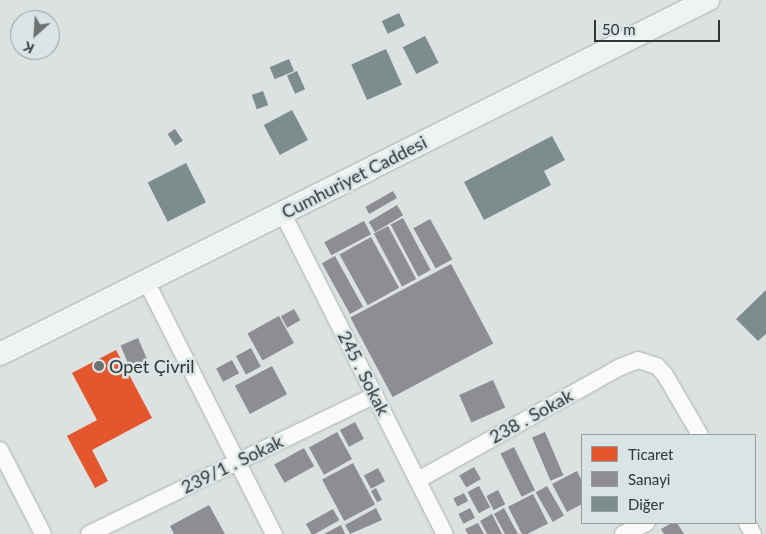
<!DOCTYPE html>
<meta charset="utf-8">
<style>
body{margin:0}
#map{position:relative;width:766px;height:534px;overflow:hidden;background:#dce1e1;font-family:Lato,sans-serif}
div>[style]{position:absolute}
.shops>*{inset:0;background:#e4572e}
.industry>*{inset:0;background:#8d8d92;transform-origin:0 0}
.building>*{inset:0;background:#7d8d8e;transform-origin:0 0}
.roads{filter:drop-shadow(0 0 1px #acb0b0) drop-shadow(0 0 1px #acb0b0)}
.street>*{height:16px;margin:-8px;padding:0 8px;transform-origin:8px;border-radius:8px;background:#fafafa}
.secondary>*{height:22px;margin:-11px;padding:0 11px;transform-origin:11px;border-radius:11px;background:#eff3f3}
.dots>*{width:14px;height:14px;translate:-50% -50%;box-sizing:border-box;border:2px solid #d9e4e4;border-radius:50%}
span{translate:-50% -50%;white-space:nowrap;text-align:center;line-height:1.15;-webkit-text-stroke:5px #d9e4e4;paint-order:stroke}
.street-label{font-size:18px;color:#313535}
.poi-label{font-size:18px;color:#313535}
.left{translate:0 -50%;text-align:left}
.legend{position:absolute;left:581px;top:434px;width:175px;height:90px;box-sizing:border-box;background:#d9e4e4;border:1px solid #969e9e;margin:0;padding:6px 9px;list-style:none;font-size:15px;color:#313535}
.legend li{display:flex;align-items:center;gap:10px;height:25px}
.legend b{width:25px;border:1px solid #969e9e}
.north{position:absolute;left:10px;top:10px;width:50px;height:50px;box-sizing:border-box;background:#d9e4e4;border:1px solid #969e9e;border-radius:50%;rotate:206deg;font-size:14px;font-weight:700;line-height:20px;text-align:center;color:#313535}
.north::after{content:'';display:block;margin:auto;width:18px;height:22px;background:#6d7171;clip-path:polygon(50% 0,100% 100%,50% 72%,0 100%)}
.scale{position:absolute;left:594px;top:20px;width:126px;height:22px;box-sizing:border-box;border:2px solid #313535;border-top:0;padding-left:6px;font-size:15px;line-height:18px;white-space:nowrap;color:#313535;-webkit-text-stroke:4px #d9e4e4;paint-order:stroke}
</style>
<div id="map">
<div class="shops">
<div style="clip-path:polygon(116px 350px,152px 418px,92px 450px,108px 481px,95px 488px,67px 436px,97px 420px,72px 373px)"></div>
</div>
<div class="industry">
<div style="left:393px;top:191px;width:8px;height:32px;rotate:60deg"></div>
<div style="left:397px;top:205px;width:12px;height:33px;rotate:59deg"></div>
<div style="left:403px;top:218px;width:59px;height:14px;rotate:62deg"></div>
<div style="left:430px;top:219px;width:46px;height:19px;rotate:61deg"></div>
<div style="left:364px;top:221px;width:15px;height:45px;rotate:62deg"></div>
<div style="left:388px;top:226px;width:60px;height:16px;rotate:62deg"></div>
<div style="left:371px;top:237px;width:58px;height:36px;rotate:61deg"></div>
<div style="left:335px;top:256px;width:58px;height:15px;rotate:61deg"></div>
<div style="left:451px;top:264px;width:90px;height:114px;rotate:62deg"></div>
<div style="left:294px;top:309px;width:13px;height:15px;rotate:61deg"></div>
<div style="left:279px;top:316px;width:31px;height:36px;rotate:61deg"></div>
<div style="left:138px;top:338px;width:25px;height:19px;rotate:67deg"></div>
<div style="left:251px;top:348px;width:21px;height:17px;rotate:62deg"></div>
<div style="left:232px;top:360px;width:15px;height:18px;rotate:62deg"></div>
<div style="left:272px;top:366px;width:32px;height:42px;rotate:62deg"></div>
<div style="left:493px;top:380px;width:30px;height:37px;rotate:66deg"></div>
<div style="left:355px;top:422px;width:19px;height:17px;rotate:62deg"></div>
<div style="left:337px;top:432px;width:31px;height:32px;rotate:61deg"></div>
<div style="left:545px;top:432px;width:47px;height:14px;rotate:67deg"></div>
<div style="left:514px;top:447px;width:48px;height:15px;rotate:64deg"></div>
<div style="left:304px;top:448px;width:21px;height:34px;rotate:61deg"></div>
<div style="left:353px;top:463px;width:47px;height:35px;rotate:62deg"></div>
<div style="left:474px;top:467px;width:14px;height:17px;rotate:60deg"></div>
<div style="left:378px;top:468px;width:15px;height:16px;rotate:62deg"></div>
<div style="clip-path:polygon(577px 471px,582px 481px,582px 504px,567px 512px,552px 484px)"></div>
<div style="left:479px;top:486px;width:24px;height:13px;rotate:62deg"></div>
<div style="left:547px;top:486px;width:34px;height:13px;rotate:60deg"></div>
<div style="clip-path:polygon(376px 488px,382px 500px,377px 502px,371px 491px)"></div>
<div style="left:498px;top:490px;width:16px;height:13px;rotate:63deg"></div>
<div style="left:464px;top:493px;width:9px;height:12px;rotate:63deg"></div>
<div style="left:533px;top:494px;width:33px;height:28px;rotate:63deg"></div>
<div style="clip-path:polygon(209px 505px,225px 534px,174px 534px,170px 526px)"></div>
<div style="clip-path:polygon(376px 508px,382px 520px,350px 534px,345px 525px)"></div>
<div style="left:470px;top:508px;width:11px;height:13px;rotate:63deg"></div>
<div style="clip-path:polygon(504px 508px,518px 534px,505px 534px,494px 514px)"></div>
<div style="left:333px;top:509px;width:13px;height:31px;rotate:61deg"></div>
<div style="clip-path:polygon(492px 514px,502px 534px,487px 534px,480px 521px)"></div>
<div style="clip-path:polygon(478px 523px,484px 534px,468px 534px,465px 529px)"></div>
<div style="clip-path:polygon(672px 523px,677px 523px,684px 534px,664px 534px,661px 529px)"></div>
<div style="clip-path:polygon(341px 525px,345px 534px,324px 534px)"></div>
</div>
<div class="building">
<div style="left:399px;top:13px;width:14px;height:19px;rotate:65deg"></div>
<div style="left:425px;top:36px;width:30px;height:25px;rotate:63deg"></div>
<div style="left:386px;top:49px;width:39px;height:38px;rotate:66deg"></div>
<div style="left:289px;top:59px;width:13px;height:21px;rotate:67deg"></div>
<div style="left:297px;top:71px;width:20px;height:11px;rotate:66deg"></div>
<div style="left:263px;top:91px;width:15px;height:12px;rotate:70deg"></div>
<div style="left:292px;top:110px;width:34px;height:32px;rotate:62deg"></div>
<div style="left:175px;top:129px;width:14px;height:9px;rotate:56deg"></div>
<div style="clip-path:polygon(552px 136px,565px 160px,544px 171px,551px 185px,484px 220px,464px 182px)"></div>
<div style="left:186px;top:163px;width:44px;height:43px;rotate:63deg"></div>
<div style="clip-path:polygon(766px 290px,766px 334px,758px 341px,736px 319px)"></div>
</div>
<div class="roads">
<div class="street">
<div style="left:282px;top:212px;width:361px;rotate:63.2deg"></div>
<div style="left:146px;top:281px;width:284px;rotate:63.2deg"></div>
<div style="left:0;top:450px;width:94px;rotate:62.9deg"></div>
<div style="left:418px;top:480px;width:231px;rotate:-29.2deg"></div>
<div style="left:620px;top:367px;width:19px;rotate:-21deg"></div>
<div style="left:638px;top:360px;width:20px;rotate:18deg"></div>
<div style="left:657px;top:366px;width:12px;rotate:48deg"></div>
<div style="left:665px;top:375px;width:69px;rotate:59.7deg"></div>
<div style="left:747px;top:523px;width:13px;rotate:61deg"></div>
<div style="left:89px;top:534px;width:318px;rotate:-25.9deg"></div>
<div style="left:623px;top:534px;width:26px;rotate:-25deg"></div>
</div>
<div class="secondary">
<div style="left:0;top:354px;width:792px;rotate:-26.57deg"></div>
</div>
</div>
<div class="dots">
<div style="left:99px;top:366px;background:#6d7171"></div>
</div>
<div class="street-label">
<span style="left:354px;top:177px;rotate:-27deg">Cumhuriyet Caddesi</span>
<span style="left:364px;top:373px;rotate:63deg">245 . Sokak</span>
<span style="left:531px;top:416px;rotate:-29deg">238 . Sokak</span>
<span style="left:232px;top:464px;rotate:-26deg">239/1 . Sokak</span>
</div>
<div class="poi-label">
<span class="left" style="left:109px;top:366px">Opet Çivril</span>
</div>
<ul class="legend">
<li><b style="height:14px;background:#e4572e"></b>Ticaret</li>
<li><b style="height:14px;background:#8d8d92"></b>Sanayi</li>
<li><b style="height:14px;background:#7d8d8e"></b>Diğer</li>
</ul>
<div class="north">K</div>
<div class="scale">50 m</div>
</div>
